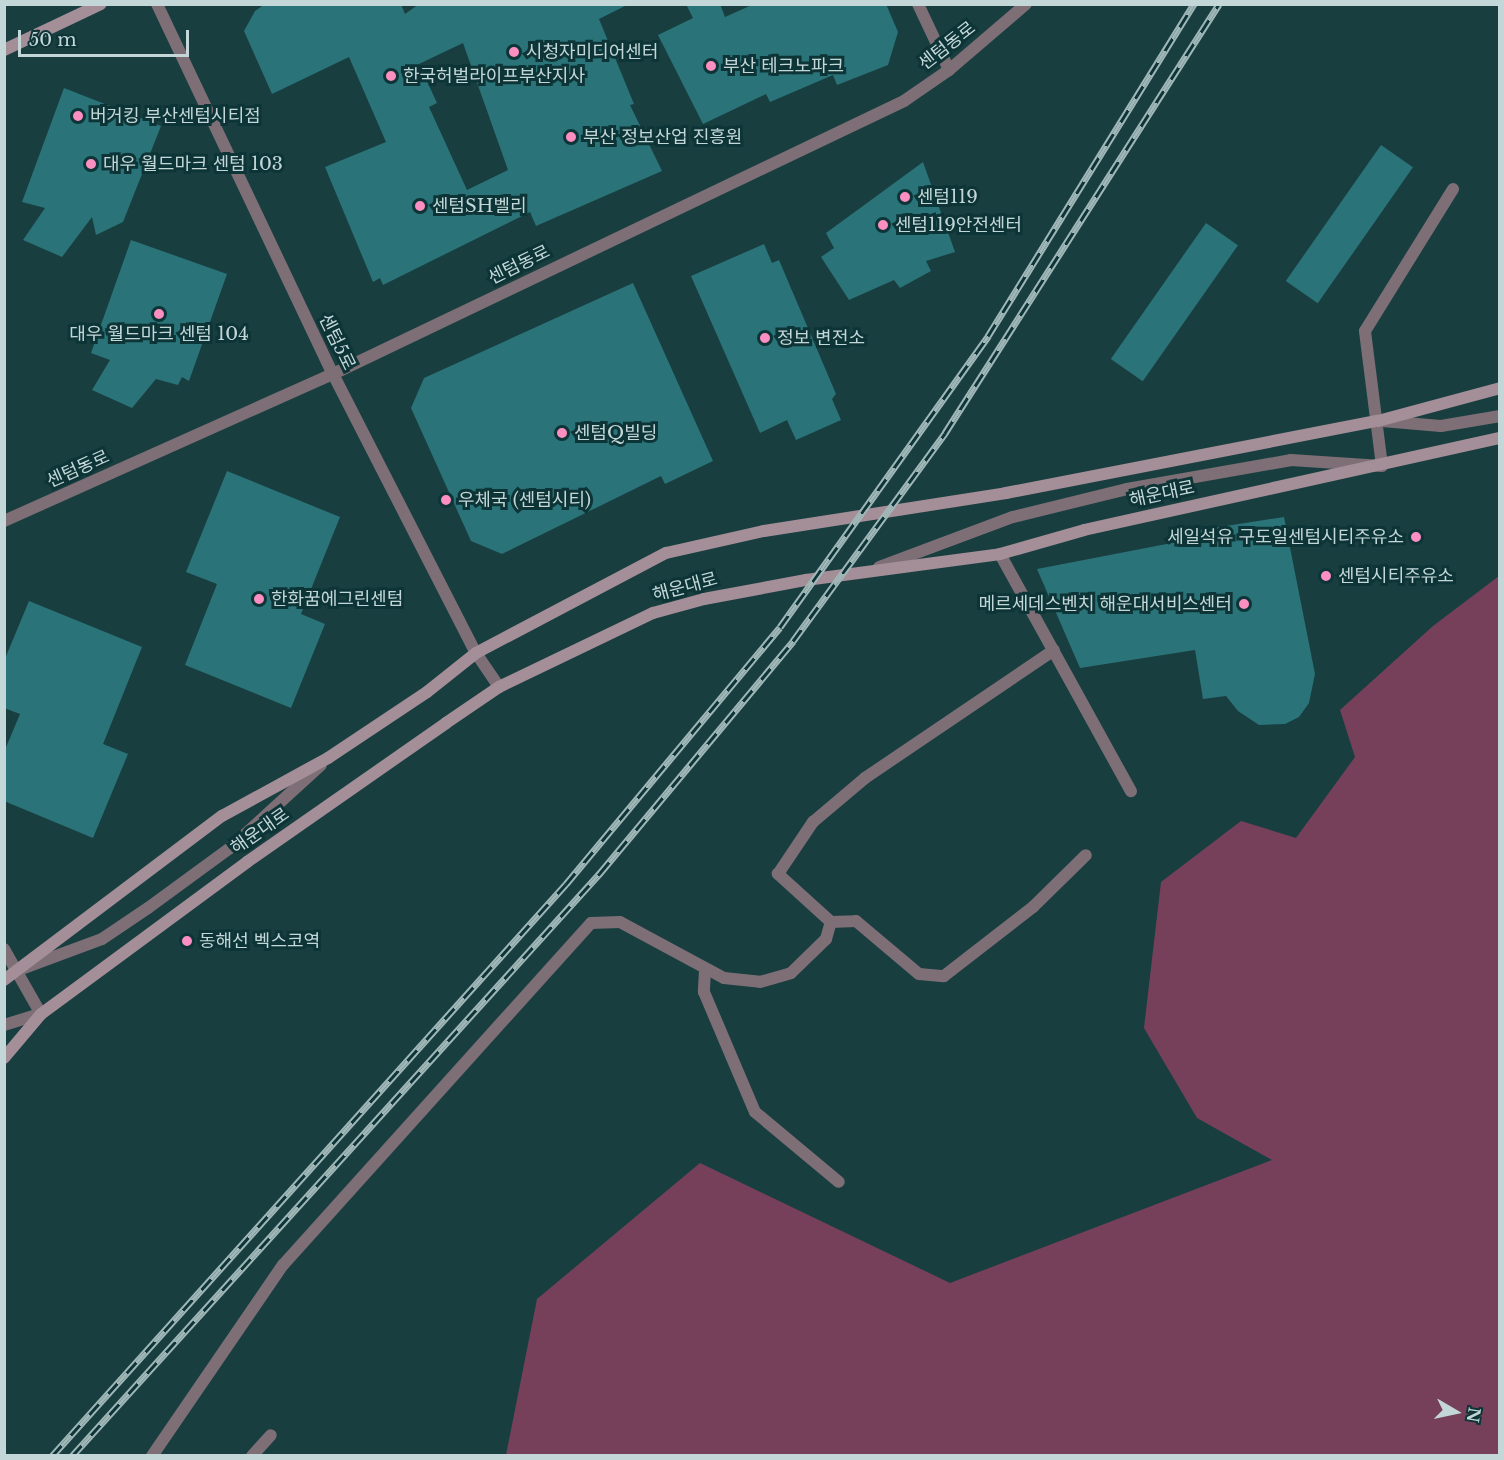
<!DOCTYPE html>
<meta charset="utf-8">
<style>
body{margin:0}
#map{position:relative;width:1504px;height:1460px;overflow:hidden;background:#193e40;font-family:"Libre Baskerville","Noto Sans KR",serif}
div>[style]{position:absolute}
.green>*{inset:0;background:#77405a}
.building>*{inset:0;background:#2a7378;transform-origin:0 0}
.service>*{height:12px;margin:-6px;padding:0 6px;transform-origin:6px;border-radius:6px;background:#7d6f75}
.minor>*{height:12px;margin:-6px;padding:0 6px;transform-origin:6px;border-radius:6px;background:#7d6f75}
.tertiary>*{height:12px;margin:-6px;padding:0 6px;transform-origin:6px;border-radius:6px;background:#7d6f75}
.secondary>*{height:12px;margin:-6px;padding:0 6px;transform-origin:6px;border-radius:6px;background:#a48e97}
.rail>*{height:7px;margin-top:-3.5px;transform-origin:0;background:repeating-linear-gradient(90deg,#0d3436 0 14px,#a0b7b8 0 28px);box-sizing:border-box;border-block:2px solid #a0b7b8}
.dots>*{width:16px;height:16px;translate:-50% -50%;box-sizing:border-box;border:3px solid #0d3436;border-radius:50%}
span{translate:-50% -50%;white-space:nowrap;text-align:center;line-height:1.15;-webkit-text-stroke:6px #0d3436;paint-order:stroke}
.street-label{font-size:18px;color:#c4d7d8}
.poi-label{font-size:18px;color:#c4d7d8}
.left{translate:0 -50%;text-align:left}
.right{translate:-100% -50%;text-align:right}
.frame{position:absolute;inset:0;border:6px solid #c4d7d8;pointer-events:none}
.north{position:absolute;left:1426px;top:1382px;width:60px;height:60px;-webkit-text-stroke:4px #0d3436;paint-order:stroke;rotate:99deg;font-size:16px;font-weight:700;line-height:24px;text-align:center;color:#c4d7d8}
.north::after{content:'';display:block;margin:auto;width:21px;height:27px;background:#c4d7d8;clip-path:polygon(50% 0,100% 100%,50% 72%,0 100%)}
.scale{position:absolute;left:18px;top:30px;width:171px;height:27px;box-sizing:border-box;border:3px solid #c4d7d8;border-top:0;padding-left:8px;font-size:18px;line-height:21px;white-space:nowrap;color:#c4d7d8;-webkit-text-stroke:4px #0d3436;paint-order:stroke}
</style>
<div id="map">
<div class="green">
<div style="clip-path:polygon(1499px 576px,1499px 1455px,506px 1455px,537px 1299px,700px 1163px,950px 1283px,1272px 1160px,1197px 1118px,1144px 1028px,1161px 882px,1241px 821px,1296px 838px,1355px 757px,1340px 710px,1433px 626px)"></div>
</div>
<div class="building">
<div style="clip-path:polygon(evenodd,265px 4px,401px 4px,405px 14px,419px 4px,629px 4px,599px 19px,634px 104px,630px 105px,662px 171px,536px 226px,530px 212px,383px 285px,380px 278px,373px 282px,325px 167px,386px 142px,349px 57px,272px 94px,244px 31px,255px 11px,265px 4px,463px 43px,508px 170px,467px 190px,429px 107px,437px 103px,419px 64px,463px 43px)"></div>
<div style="clip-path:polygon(686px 4px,720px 4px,725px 17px,754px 4px,886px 4px,898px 32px,888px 65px,837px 85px,833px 75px,770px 102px,766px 94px,703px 124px,658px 35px,693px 18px)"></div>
<div style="clip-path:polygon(64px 88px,161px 126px,123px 222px,96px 235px,92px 217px,62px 257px,23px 240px,45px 208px,22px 202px)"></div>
<div style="left:1381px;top:145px;width:39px;height:166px;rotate:35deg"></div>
<div style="clip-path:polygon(923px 162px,955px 252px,926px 261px,931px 271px,900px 288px,894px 280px,849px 300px,821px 257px,834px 248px,826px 233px)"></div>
<div style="left:1206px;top:223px;width:39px;height:166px;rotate:35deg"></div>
<div style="clip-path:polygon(131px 240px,227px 274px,189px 381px,182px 377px,178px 385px,156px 379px,132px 408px,92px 390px,110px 360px,91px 353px)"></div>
<div style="clip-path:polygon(764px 244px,772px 263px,779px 260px,836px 394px,832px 399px,841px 420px,796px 440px,787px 420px,760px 433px,691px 276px)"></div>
<div style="clip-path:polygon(633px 283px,713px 461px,665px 484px,661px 476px,502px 554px,471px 541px,411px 408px,424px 378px)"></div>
<div style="clip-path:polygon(227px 471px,340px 517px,301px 614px,325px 624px,291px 708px,185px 665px,217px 584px,186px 572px)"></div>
<div style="clip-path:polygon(1284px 517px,1315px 674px,1309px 703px,1299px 717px,1285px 724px,1259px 725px,1238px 711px,1226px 696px,1203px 699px,1195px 650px,1080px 668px,1037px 569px,1177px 542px,1175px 534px)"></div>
<div style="clip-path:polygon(29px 601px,142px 647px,103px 744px,128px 754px,93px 838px,4px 801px,4px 752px,20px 714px,4px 708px,4px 661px)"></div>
</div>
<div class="service">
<div style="left:1382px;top:421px;width:59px;rotate:4.8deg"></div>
<div style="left:1441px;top:426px;width:60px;rotate:-9.6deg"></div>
<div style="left:1000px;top:554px;width:271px;rotate:61.1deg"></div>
<div style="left:879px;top:567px;width:143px;rotate:-20.5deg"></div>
<div style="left:1013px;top:517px;width:117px;rotate:-13.8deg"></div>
<div style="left:1127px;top:489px;width:167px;rotate:-10deg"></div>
<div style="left:1291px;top:460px;width:91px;rotate:3.8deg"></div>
<div style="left:1382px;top:466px;width:136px;rotate:-97.2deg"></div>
<div style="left:1365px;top:331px;width:167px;rotate:-58.2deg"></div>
<div style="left:831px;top:922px;width:25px;rotate:-2deg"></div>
<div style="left:856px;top:921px;width:82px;rotate:40.1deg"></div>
<div style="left:919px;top:974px;width:25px;rotate:5deg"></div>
<div style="left:944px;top:976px;width:113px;rotate:-37.8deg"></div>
<div style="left:1033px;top:907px;width:74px;rotate:-44.5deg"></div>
<div style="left:21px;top:969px;width:86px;rotate:-20.3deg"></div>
<div style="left:102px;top:939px;width:55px;rotate:-34deg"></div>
<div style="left:148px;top:908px;width:102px;rotate:-36.2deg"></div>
<div style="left:230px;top:848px;width:123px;rotate:-42.4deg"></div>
<div style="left:705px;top:970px;width:22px;rotate:93deg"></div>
<div style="left:704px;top:992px;width:130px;rotate:67deg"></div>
<div style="left:755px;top:1112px;width:109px;rotate:39.8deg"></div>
<div style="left:4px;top:1025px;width:39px;rotate:-17deg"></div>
<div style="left:152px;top:1456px;width:232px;rotate:-55.6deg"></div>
<div style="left:283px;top:1265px;width:460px;rotate:-48deg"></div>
<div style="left:591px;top:923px;width:29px;rotate:-2deg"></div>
<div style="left:620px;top:922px;width:118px;rotate:28.3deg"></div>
<div style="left:724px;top:978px;width:36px;rotate:6deg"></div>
<div style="left:760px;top:982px;width:32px;rotate:-16deg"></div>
<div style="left:791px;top:973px;width:49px;rotate:-44.2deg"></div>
<div style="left:826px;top:939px;width:18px;rotate:-74deg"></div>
<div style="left:831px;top:922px;width:72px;rotate:-137.8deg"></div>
<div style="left:778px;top:874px;width:63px;rotate:-56.1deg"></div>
<div style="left:813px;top:822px;width:68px;rotate:-40.2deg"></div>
<div style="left:865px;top:778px;width:228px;rotate:-34.1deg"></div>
<div style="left:252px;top:1456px;width:28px;rotate:-48deg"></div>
</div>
<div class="minor">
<div style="left:157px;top:4px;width:410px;rotate:64.6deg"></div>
<div style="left:333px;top:374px;width:314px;rotate:62.9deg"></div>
<div style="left:476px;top:653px;width:41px;rotate:55.9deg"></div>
<div style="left:918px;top:4px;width:73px;rotate:64.8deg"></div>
<div style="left:4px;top:949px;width:75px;rotate:60.4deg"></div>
</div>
<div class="tertiary">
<div style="left:4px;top:521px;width:360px;rotate:-24.1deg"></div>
<div style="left:333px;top:374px;width:633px;rotate:-25.55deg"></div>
<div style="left:904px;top:101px;width:55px;rotate:-34.6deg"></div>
<div style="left:949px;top:70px;width:101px;rotate:-40.6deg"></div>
</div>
<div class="secondary">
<div style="left:4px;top:50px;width:107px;rotate:-25.4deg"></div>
<div style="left:4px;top:980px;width:273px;rotate:-37deg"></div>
<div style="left:222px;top:816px;width:121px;rotate:-28.7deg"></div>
<div style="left:328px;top:758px;width:119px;rotate:-33.7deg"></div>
<div style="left:427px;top:692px;width:63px;rotate:-38.5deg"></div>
<div style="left:476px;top:653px;width:215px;rotate:-27.8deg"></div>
<div style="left:666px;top:553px;width:100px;rotate:-12.7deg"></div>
<div style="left:764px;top:531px;width:245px;rotate:-8.9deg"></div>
<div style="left:1006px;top:493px;width:379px;rotate:-11deg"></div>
<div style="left:1378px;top:421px;width:126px;rotate:-15.1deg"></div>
<div style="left:4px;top:1058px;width:57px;rotate:-49.9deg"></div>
<div style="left:41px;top:1014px;width:256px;rotate:-36.4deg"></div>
<div style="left:247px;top:862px;width:243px;rotate:-34.9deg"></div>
<div style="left:446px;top:723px;width:64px;rotate:-34.2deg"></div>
<div style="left:499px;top:687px;width:171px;rotate:-25.7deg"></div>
<div style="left:653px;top:613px;width:53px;rotate:-15.4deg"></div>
<div style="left:704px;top:599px;width:104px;rotate:-10.6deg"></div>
<div style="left:806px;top:580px;width:196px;rotate:-7.6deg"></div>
<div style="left:1000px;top:554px;width:87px;rotate:-15.9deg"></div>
<div style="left:1084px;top:530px;width:426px;rotate:-12.5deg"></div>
</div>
<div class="rail">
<div style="left:52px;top:1456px;width:769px;rotate:-48.06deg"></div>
<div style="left:566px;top:884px;width:334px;rotate:-50.2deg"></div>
<div style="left:780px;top:627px;width:358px;rotate:-54.4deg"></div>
<div style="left:988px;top:336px;width:391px;rotate:-58.2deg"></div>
<div style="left:72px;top:1456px;width:787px;rotate:-47.83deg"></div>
<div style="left:600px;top:873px;width:302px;rotate:-50.2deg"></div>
<div style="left:793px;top:641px;width:258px;rotate:-53.8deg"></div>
<div style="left:945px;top:433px;width:509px;rotate:-57.43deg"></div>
</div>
<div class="dots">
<div style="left:514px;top:52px;background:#fc8fc2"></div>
<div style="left:711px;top:66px;background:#fc8fc2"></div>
<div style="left:391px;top:76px;background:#fc8fc2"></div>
<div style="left:78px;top:116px;background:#fc8fc2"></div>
<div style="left:571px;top:137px;background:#fc8fc2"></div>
<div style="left:91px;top:164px;background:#fc8fc2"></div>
<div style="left:905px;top:197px;background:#fc8fc2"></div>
<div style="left:420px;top:206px;background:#fc8fc2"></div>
<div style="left:883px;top:225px;background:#fc8fc2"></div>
<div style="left:159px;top:314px;background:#fc8fc2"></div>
<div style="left:765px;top:338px;background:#fc8fc2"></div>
<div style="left:562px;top:433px;background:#fc8fc2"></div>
<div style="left:446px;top:500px;background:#fc8fc2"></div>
<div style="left:1416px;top:537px;background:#fc8fc2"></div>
<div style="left:1326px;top:576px;background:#fc8fc2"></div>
<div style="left:259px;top:599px;background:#fc8fc2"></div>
<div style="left:1244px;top:604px;background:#fc8fc2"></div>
<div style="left:187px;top:941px;background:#fc8fc2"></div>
</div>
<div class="street-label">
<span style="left:947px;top:46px;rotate:-38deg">센텀동로</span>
<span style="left:519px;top:265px;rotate:-26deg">센텀동로</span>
<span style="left:337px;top:342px;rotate:64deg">센텀5로</span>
<span style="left:78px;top:469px;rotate:-24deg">센텀동로</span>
<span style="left:1162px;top:494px;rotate:-12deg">해운대로</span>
<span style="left:685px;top:587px;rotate:-15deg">해운대로</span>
<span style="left:260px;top:831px;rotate:-35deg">해운대로</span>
</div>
<div class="poi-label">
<span class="left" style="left:526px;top:52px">시청자미디어센터</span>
<span class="left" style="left:723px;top:66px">부산 테크노파크</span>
<span class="left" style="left:403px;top:76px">한국허벌라이프부산지사</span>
<span class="left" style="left:90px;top:116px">버거킹 부산센텀시티점</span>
<span class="left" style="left:583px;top:137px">부산 정보산업 진흥원</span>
<span class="left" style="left:103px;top:164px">대우 월드마크 센텀 103</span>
<span class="left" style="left:917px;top:197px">센텀119</span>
<span class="left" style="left:432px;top:206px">센텀SH벨리</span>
<span class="left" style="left:895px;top:225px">센텀119안전센터</span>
<span style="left:159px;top:334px">대우 월드마크 센텀 104</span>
<span class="left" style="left:777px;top:338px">정보 변전소</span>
<span class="left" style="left:574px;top:433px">센텀Q빌딩</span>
<span class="left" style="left:458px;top:500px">우체국 (센텀시티)</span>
<span class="right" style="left:1404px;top:537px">세일석유 구도일센텀시티주유소</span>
<span class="left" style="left:1338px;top:576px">센텀시티주유소</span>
<span class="left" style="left:271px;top:599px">한화꿈에그린센텀</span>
<span class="right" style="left:1232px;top:604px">메르세데스벤치 해운대서비스센터</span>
<span class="left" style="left:199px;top:941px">동해선 벡스코역</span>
</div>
<div class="frame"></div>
<div class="north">N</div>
<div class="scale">50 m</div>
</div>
